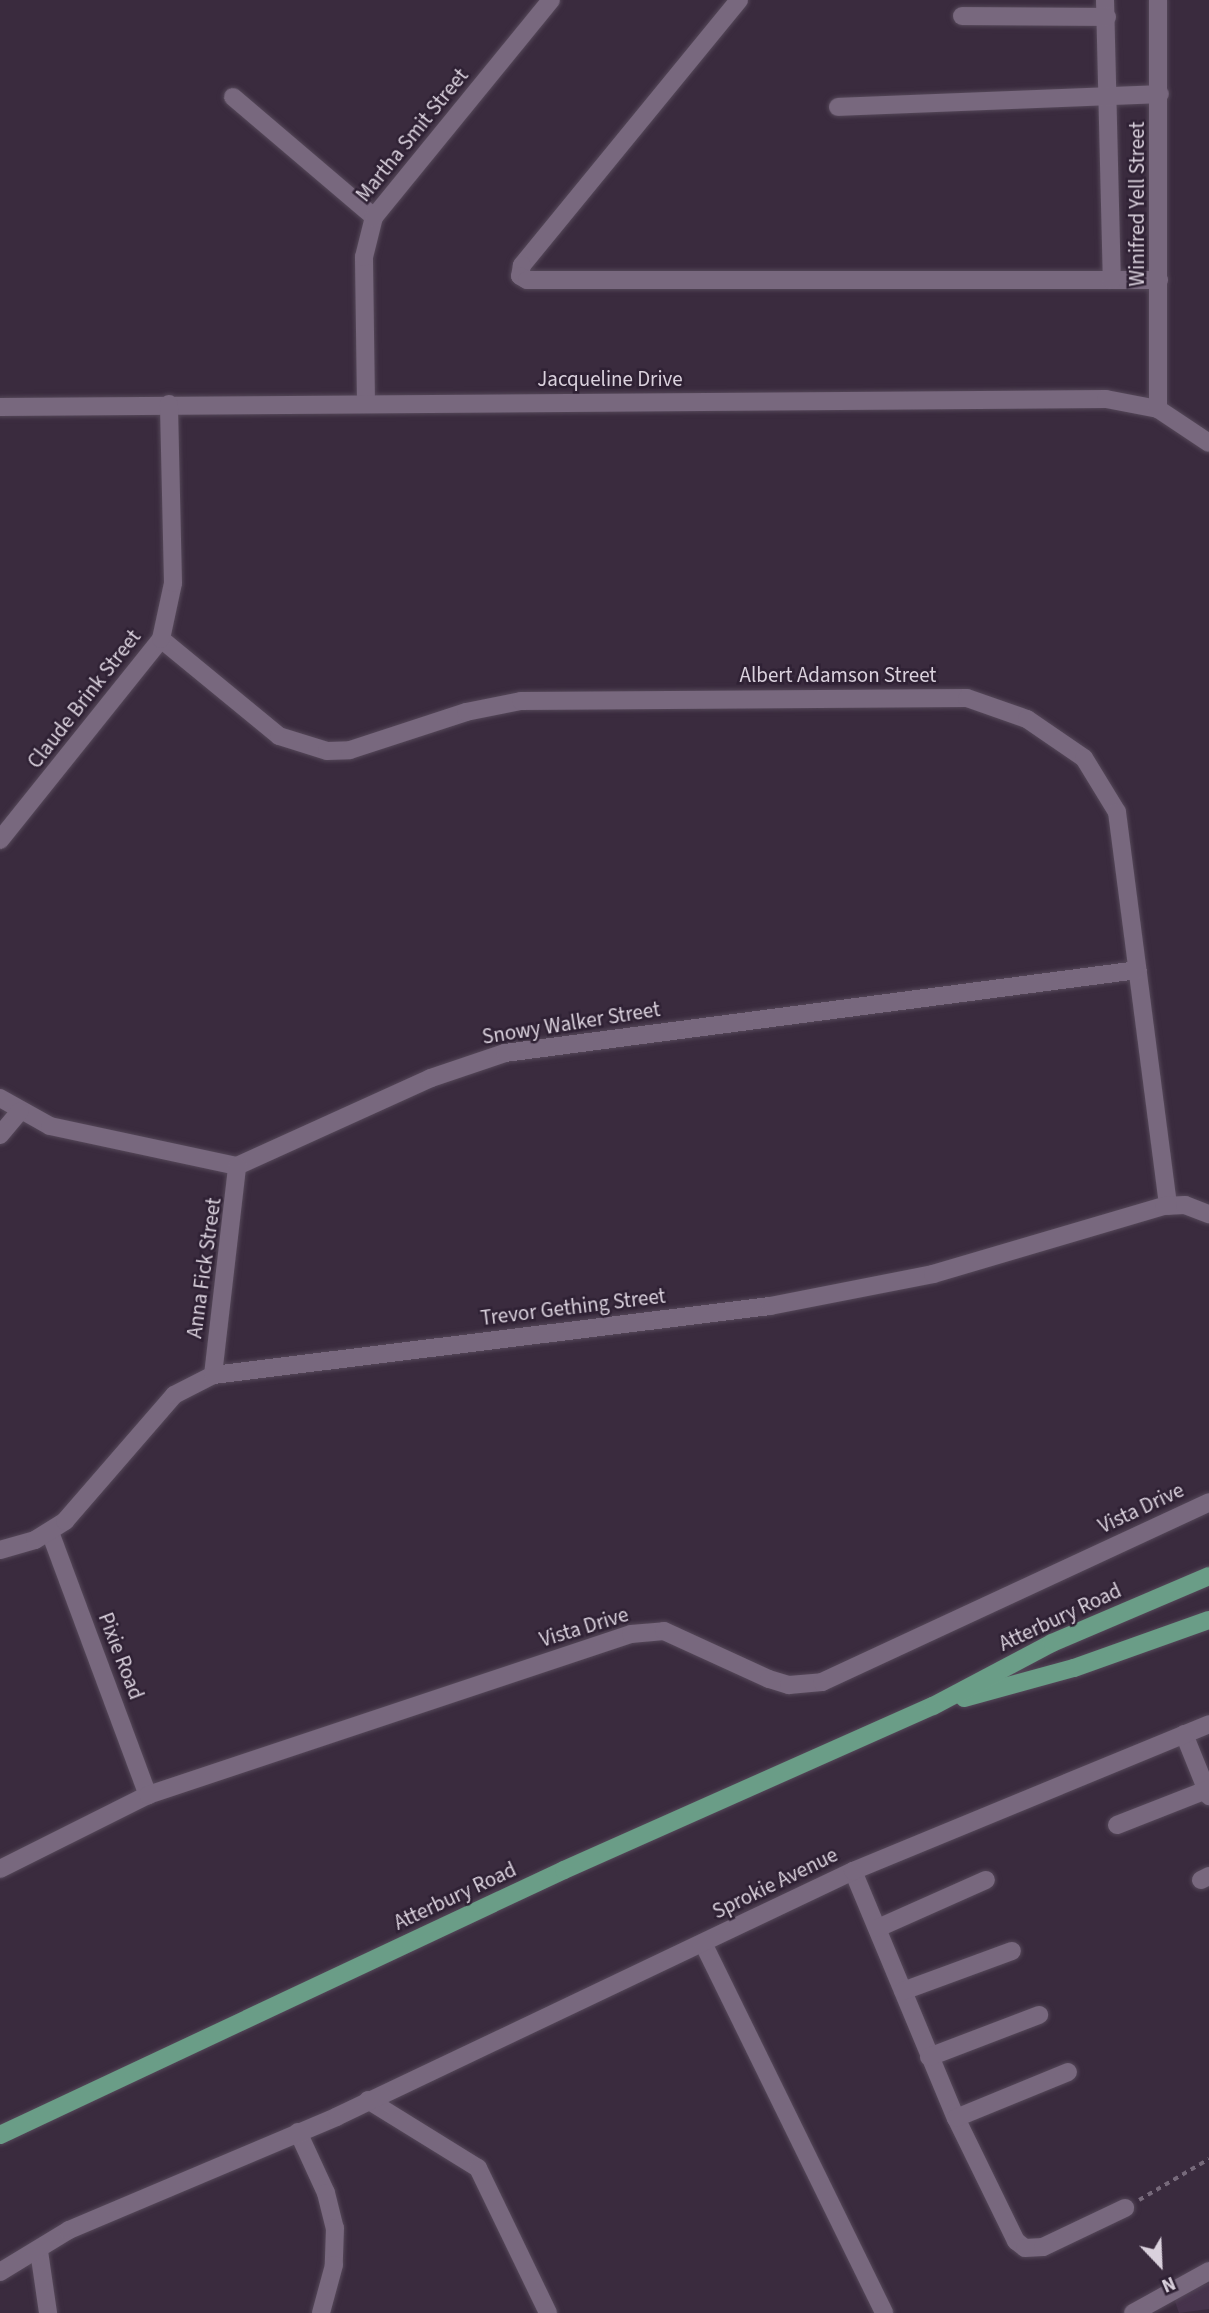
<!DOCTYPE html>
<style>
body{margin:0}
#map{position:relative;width:1209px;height:2313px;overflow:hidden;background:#3a2b3e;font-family:"Source Sans 3",sans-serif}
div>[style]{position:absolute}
.built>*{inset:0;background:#46334c}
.path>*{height:3.5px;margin-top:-1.75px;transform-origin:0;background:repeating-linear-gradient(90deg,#76697a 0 5px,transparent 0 10px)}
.roads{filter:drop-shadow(0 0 2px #554859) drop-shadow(0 0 2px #554859)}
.minor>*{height:18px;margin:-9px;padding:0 9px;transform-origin:9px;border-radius:9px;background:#78687e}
.major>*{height:18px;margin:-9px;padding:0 9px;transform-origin:9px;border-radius:9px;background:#6a9d87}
span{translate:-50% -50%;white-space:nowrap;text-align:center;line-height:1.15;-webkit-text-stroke:5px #2f2134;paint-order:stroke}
.street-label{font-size:21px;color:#dad1dd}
.north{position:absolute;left:1125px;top:2229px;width:70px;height:70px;-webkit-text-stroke:5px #2f2134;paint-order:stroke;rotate:157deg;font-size:19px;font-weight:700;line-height:28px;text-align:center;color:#dad1dd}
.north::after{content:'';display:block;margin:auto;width:24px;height:32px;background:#dad1dd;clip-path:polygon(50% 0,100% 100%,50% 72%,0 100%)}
</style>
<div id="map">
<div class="built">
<div style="clip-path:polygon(1209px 2283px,1209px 2309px,1179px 2313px,1173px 2296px)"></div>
</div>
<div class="path">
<div style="left:1139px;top:2200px;width:81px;rotate:-30.4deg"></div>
</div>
<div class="roads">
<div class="minor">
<div style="left:739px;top:0;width:343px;rotate:129.3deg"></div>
<div style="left:522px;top:265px;width:11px;rotate:100deg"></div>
<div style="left:520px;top:276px;width:8px;rotate:30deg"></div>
<div style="left:527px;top:280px;width:632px"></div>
<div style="left:1105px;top:0;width:280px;rotate:88.6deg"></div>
<div style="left:962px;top:16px;width:145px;rotate:0.4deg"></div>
<div style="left:233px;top:97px;width:185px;rotate:40.4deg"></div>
<div style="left:838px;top:107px;width:322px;rotate:-2.3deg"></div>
<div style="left:366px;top:403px;width:146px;rotate:-90.8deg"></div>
<div style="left:364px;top:257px;width:41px;rotate:-76deg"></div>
<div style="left:374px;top:217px;width:280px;rotate:-50.8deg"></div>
<div style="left:0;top:407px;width:1106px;rotate:-0.41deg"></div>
<div style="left:1106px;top:399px;width:53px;rotate:10.9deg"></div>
<div style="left:1158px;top:409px;width:61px;rotate:33.7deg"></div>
<div style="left:1158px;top:409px;width:409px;rotate:-90deg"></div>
<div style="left:161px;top:639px;width:153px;rotate:39.4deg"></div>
<div style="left:279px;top:736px;width:50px;rotate:17.4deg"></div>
<div style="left:327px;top:751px;width:23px;rotate:-2deg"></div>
<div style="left:350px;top:750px;width:122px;rotate:-18.1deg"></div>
<div style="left:466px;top:712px;width:56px;rotate:-11.3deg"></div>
<div style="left:521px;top:701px;width:446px;rotate:-0.4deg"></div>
<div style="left:967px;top:698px;width:64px;rotate:19.3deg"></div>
<div style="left:1027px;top:719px;width:69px;rotate:34.4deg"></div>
<div style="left:1084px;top:758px;width:63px;rotate:58.6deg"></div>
<div style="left:1117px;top:812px;width:397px;rotate:82.6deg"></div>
<div style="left:0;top:840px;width:258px;rotate:-51.3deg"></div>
<div style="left:161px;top:639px;width:57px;rotate:-77.9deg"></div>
<div style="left:173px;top:583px;width:179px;rotate:-91.3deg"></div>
<div style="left:0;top:1098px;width:57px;rotate:29.2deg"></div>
<div style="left:50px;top:1126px;width:191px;rotate:12.1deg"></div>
<div style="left:237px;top:1166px;width:213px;rotate:-24.4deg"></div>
<div style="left:431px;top:1078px;width:78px;rotate:-18.7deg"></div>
<div style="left:505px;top:1053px;width:638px;rotate:-7.47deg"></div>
<div style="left:0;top:1135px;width:31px;rotate:-50deg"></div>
<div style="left:213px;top:1375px;width:210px;rotate:-83.4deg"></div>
<div style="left:50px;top:1532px;width:281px;rotate:69.6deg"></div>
<div style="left:0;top:1550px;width:36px;rotate:-16deg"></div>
<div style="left:35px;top:1540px;width:36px;rotate:-32deg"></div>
<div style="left:65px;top:1521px;width:167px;rotate:-49.1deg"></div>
<div style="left:174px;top:1395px;width:44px;rotate:-27.1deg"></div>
<div style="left:213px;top:1375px;width:561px;rotate:-7.06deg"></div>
<div style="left:770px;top:1306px;width:166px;rotate:-11.1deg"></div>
<div style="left:933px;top:1274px;width:241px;rotate:-16.4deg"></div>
<div style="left:1164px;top:1206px;width:21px;rotate:-3deg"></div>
<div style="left:1185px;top:1205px;width:26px;rotate:21deg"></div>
<div style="left:1184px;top:1734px;width:67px;rotate:68deg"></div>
<div style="left:1117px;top:1825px;width:99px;rotate:-21.4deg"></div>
<div style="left:0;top:1869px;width:165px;rotate:-26.6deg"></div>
<div style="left:148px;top:1795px;width:509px;rotate:-18.43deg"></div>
<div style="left:631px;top:1634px;width:33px;rotate:-5deg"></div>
<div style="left:664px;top:1631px;width:115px;rotate:24.6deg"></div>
<div style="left:769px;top:1679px;width:21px;rotate:17deg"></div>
<div style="left:789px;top:1685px;width:33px;rotate:-5deg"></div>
<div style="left:822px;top:1682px;width:427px;rotate:-24.9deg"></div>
<div style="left:853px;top:1871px;width:268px;rotate:67.4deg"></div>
<div style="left:956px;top:2118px;width:137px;rotate:64deg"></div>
<div style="left:1016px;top:2241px;width:11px;rotate:38deg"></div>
<div style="left:1025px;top:2248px;width:18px;rotate:-3deg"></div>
<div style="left:1043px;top:2247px;width:91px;rotate:-25.4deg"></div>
<div style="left:1201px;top:1880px;width:9px;rotate:-27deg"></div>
<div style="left:878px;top:1928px;width:118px;rotate:-24deg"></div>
<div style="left:703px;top:1943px;width:412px;rotate:63.9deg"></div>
<div style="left:903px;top:1991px;width:116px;rotate:-20.2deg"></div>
<div style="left:929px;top:2057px;width:118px;rotate:-20.9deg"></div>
<div style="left:368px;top:2100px;width:129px;rotate:31.7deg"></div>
<div style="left:478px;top:2168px;width:161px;rotate:64.2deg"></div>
<div style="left:956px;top:2118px;width:121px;rotate:-22.3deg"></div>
<div style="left:298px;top:2132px;width:67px;rotate:65.3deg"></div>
<div style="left:326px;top:2193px;width:36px;rotate:76deg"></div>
<div style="left:335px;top:2228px;width:37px;rotate:92deg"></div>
<div style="left:334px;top:2265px;width:50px;rotate:105.2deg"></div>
<div style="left:39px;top:2251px;width:63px;rotate:81.7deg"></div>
<div style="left:0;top:2272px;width:81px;rotate:-31.3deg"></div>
<div style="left:69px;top:2230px;width:290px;rotate:-22.9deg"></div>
<div style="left:336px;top:2117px;width:573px;rotate:-25.45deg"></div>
<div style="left:853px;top:1871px;width:385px;rotate:-22.4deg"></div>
<div style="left:1133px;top:2313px;width:87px;rotate:-28.9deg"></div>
</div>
<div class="major">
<div style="left:964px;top:1698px;width:114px;rotate:-15.3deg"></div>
<div style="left:1074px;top:1668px;width:143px;rotate:-19.6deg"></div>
<div style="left:0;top:2135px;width:623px;rotate:-25.17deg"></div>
<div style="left:564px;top:1870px;width:404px;rotate:-24deg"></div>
<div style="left:933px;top:1706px;width:135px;rotate:-27.9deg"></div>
<div style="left:1052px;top:1643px;width:171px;rotate:-23.1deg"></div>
</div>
</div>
<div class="street-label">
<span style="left:412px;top:135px;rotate:-51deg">Martha Smit Street</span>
<span style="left:1137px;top:204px;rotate:-90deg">Winifred Yell Street</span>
<span style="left:610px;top:379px">Jacqueline Drive</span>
<span style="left:838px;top:675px">Albert Adamson Street</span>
<span style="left:84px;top:699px;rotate:-52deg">Claude Brink Street</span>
<span style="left:571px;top:1023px;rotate:-9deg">Snowy Walker Street</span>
<span style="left:204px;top:1268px;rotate:-82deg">Anna Fick Street</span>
<span style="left:573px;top:1307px;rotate:-7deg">Trevor Gething Street</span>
<span style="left:1141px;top:1508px;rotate:-25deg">Vista Drive</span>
<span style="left:1060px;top:1617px;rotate:-25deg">Atterbury Road</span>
<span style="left:584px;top:1627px;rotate:-17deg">Vista Drive</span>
<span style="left:121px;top:1656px;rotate:69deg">Pixie Road</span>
<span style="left:775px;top:1883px;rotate:-26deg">Sprokie Avenue</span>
<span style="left:455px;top:1896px;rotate:-25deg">Atterbury Road</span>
</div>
<div class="north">N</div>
</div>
